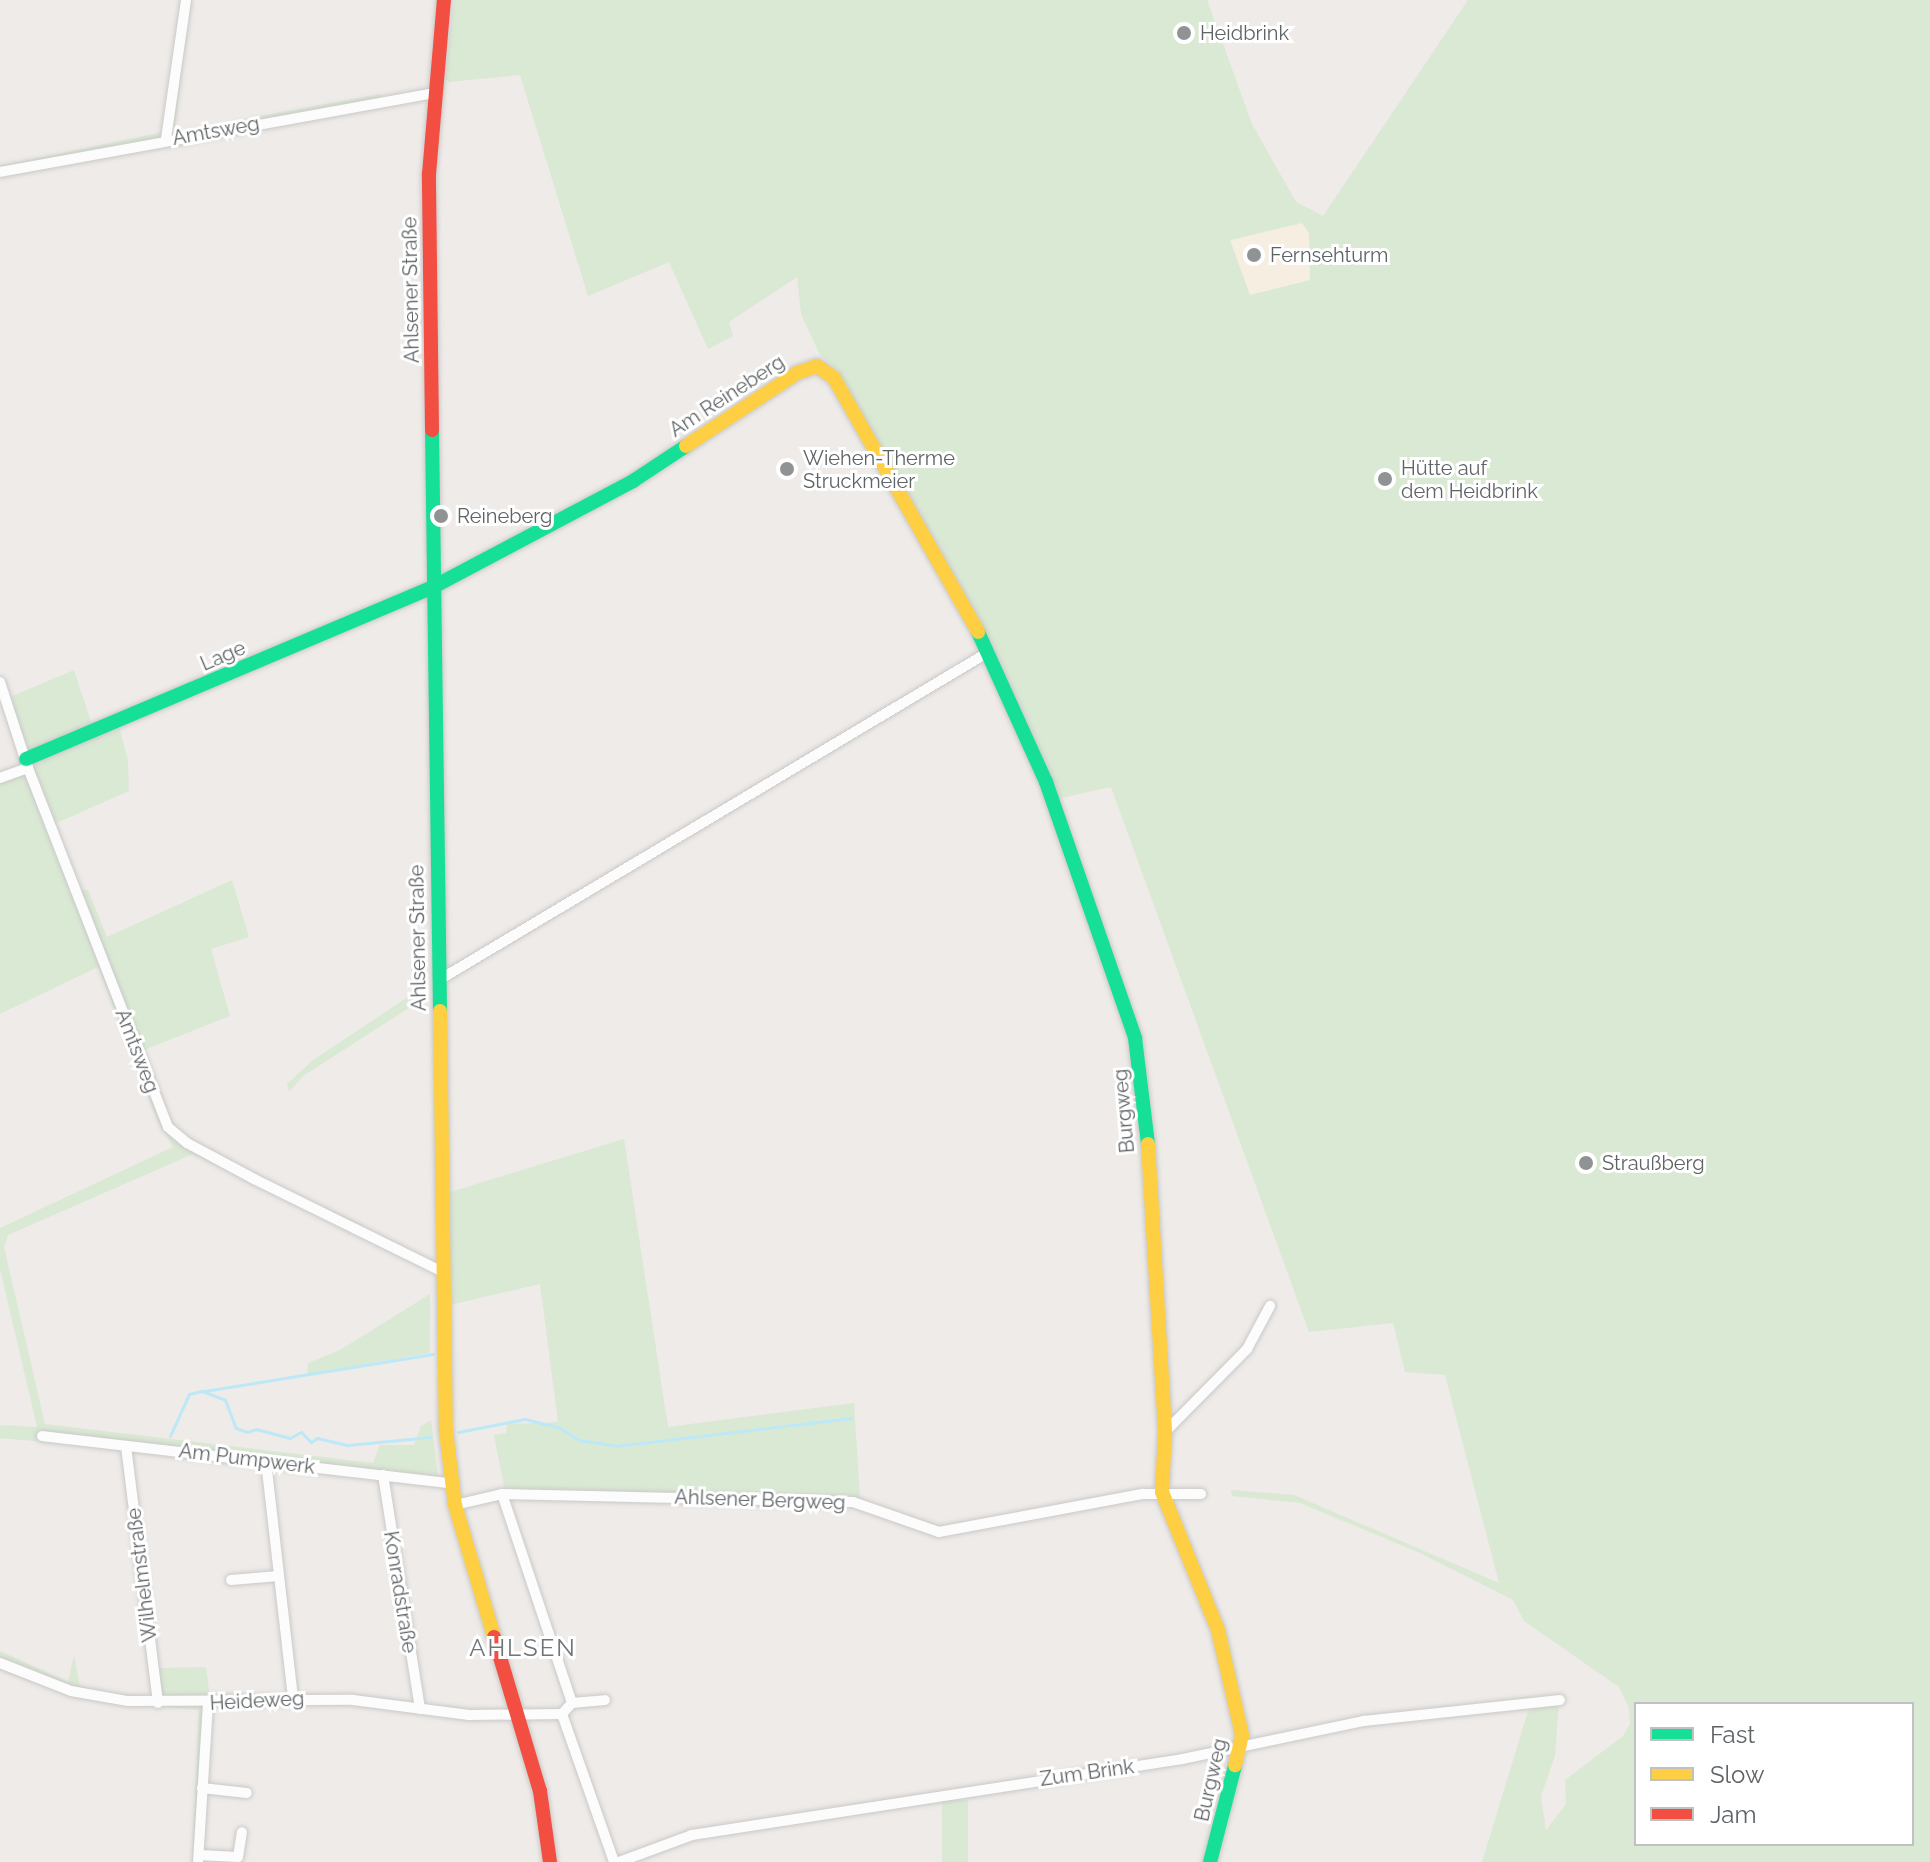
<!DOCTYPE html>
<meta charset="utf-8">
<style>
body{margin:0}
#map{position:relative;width:1930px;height:1862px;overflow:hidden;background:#eeebe8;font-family:Raleway,sans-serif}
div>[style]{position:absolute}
.commercial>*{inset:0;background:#f7eee2}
.green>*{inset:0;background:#dae9d4;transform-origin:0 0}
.stream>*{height:3px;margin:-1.5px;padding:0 1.5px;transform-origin:1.5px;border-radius:1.5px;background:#bde8f7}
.roads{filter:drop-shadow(0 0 2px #cac9c8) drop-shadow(0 0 2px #cac9c8)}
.street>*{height:10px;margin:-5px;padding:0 5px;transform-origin:5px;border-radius:5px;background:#fcfcfc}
.fast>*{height:14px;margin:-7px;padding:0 7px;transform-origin:7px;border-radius:7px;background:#16e098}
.slow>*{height:14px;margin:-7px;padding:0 7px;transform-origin:7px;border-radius:7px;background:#ffcf43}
.jam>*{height:14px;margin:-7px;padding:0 7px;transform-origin:7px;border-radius:7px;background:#f24e42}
.dots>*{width:22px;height:22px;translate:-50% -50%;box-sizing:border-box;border:4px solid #fff;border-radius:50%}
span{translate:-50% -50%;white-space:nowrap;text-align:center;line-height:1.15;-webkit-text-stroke:6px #fff;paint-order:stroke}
.poi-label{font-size:20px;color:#5e6366}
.left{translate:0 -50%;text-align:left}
.street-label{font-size:20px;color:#5e6366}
.quarter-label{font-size:24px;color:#6f7578;letter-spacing:2px}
.legend{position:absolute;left:1634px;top:1702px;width:280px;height:144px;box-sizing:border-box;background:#fff;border:2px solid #bfc1c2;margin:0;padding:10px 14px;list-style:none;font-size:24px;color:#5e6366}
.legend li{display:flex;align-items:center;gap:16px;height:40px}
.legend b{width:40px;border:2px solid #bfc1c2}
</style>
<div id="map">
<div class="commercial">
<div style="clip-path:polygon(1302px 223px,1309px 233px,1310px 280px,1250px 295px,1230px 241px)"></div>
</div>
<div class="green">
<div style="clip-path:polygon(183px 0,191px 0,174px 132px,380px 94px,382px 103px,0 170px,0 166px,163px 132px)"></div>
<div style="clip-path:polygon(evenodd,454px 0,1207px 0,1252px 124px,1296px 202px,1323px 216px,1468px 0,1930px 0,1930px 1862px,1482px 1862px,1529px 1708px,1559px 1703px,1555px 1756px,1541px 1796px,1546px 1830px,1566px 1804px,1565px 1780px,1623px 1736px,1630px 1724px,1629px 1708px,1619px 1687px,1524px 1621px,1513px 1600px,1420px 1553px,1300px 1503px,1232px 1496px,1231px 1490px,1294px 1495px,1499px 1583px,1445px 1375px,1405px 1372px,1393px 1323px,1309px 1332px,1111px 787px,1052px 800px,932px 544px,838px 370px,820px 355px,801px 314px,797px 277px,729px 322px,733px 336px,708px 349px,669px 262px,588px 296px,520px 75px,448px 82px,445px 77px,454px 0,1302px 223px,1309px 233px,1310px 280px,1250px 295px,1230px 240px,1302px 223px,454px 0,1636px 1704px,1912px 1704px,1912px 1844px,1636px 1844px,1636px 1704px)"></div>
<div style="clip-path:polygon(74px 670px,94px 731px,118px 723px,128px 760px,129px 791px,54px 824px,79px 890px,88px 890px,107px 937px,232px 880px,249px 937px,211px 949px,230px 1016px,136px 1053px,167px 1128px,323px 1212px,322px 1206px,364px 1225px,348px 1235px,346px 1227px,193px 1154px,8px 1235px,4px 1247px,45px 1424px,373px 1463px,380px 1445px,414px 1445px,421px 1426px,431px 1420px,438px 1478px,0 1438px,0 1425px,37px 1427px,0 1269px,0 1228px,173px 1147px,157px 1120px,98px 967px,0 1014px,0 780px,32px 769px,10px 697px)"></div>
<div style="clip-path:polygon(426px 985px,426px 997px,303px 1076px,289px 1092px,287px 1084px,313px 1060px)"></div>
<div style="clip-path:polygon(624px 1139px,668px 1427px,854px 1403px,860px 1498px,505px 1491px,494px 1435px,506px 1433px,507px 1424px,558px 1422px,540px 1284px,450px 1305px,450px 1192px)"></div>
<div style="clip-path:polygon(430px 1294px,430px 1353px,307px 1374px,308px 1363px,340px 1350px)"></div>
<div style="clip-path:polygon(0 1651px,68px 1682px,74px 1655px,80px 1686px,107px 1693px,210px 1700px,199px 1862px,192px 1862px,199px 1710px,102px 1701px,47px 1687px,0 1670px)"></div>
<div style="clip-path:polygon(206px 1667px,210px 1698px,165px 1697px,161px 1692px,158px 1668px)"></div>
<div style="left:968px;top:1800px;width:62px;height:26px;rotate:90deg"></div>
</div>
<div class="stream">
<div style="left:204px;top:1391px;width:232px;rotate:-9.2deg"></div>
<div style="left:458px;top:1432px;width:68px;rotate:-11deg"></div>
<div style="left:525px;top:1419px;width:36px;rotate:14deg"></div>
<div style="left:560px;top:1428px;width:22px;rotate:32deg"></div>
<div style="left:579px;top:1440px;width:37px;rotate:9deg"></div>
<div style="left:616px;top:1446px;width:237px;rotate:-6.8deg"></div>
<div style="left:170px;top:1436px;width:46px;rotate:-65.7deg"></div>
<div style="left:189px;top:1394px;width:13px;rotate:-13deg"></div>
<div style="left:202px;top:1391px;width:25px;rotate:21deg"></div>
<div style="left:225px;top:1400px;width:30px;rotate:69deg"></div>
<div style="left:236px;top:1428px;width:12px;rotate:20deg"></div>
<div style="left:247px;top:1432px;width:9px;rotate:-18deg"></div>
<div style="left:256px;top:1429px;width:35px;rotate:15deg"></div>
<div style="left:290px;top:1438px;width:13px;rotate:-29deg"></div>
<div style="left:301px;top:1432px;width:14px;rotate:45deg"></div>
<div style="left:311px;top:1442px;width:7px;rotate:-34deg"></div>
<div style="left:317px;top:1438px;width:32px;rotate:13deg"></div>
<div style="left:348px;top:1445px;width:83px;rotate:-5.5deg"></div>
</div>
<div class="roads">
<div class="street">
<div style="left:166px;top:139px;width:140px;rotate:-81.8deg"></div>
<div style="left:0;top:172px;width:440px;rotate:-10.3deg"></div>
<div style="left:0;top:682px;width:90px;rotate:72deg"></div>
<div style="left:28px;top:768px;width:385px;rotate:68.7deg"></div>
<div style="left:168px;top:1127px;width:25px;rotate:40deg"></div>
<div style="left:187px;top:1143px;width:76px;rotate:28.2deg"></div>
<div style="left:254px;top:1179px;width:211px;rotate:26.2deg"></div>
<div style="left:0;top:778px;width:30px;rotate:-20deg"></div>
<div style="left:439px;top:980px;width:638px;rotate:-30.83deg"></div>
<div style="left:1165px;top:1432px;width:117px;rotate:-45.3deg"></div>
<div style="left:1247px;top:1349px;width:49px;rotate:-61.9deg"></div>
<div style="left:42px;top:1436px;width:412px;rotate:6.6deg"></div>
<div style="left:126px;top:1446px;width:259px;rotate:82.9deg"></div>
<div style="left:266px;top:1461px;width:240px;rotate:83.5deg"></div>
<div style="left:383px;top:1475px;width:237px;rotate:81deg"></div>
<div style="left:455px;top:1505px;width:48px;rotate:-13.2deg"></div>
<div style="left:502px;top:1494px;width:351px;rotate:1.3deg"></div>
<div style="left:853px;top:1502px;width:91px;rotate:19.2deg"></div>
<div style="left:939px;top:1532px;width:208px;rotate:-10.6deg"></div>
<div style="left:1143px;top:1494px;width:58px"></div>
<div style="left:231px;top:1580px;width:48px;rotate:-4.8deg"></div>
<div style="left:0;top:1663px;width:76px;rotate:21.5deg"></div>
<div style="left:71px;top:1691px;width:58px;rotate:10deg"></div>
<div style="left:128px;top:1701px;width:225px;rotate:-0.3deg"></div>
<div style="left:353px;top:1700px;width:117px;rotate:7.4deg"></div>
<div style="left:469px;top:1715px;width:93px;rotate:-0.6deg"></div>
<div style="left:562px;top:1714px;width:15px;rotate:-48deg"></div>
<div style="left:572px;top:1703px;width:220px;rotate:-108.5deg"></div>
<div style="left:572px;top:1703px;width:33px;rotate:-5deg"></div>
<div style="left:562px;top:1714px;width:157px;rotate:70.6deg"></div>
<div style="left:202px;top:1788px;width:45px;rotate:6.3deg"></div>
<div style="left:199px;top:1855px;width:39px;rotate:3deg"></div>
<div style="left:238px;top:1857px;width:25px;rotate:-81deg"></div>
<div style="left:198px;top:1862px;width:158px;rotate:-86.4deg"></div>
<div style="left:619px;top:1862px;width:78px;rotate:-20.3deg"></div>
<div style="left:692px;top:1835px;width:496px;rotate:-8.8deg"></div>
<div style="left:1182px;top:1759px;width:186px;rotate:-11.8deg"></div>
<div style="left:1364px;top:1721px;width:197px;rotate:-6.1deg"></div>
</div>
<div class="fast">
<div style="left:432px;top:430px;width:581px;rotate:89.21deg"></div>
<div style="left:978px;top:632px;width:165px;rotate:65.6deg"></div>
<div style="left:1046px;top:782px;width:271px;rotate:70.8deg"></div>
<div style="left:1135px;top:1038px;width:107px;rotate:83deg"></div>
<div style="left:26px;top:759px;width:444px;rotate:-22.9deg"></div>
<div style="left:435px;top:586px;width:224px;rotate:-27.9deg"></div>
<div style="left:633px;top:481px;width:64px;rotate:-33.4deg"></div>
<div style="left:1210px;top:1862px;width:100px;rotate:-75.5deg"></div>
</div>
<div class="slow">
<div style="left:686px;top:446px;width:133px;rotate:-33.3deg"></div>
<div style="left:797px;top:373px;width:21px;rotate:-19deg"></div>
<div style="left:817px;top:366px;width:21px;rotate:35deg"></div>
<div style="left:834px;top:378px;width:292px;rotate:60.4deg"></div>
<div style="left:440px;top:1011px;width:420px;rotate:89.2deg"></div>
<div style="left:446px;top:1431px;width:75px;rotate:83.1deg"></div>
<div style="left:455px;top:1505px;width:138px;rotate:73.5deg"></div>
<div style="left:1148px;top:1144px;width:289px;rotate:86.6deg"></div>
<div style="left:1165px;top:1432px;width:60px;rotate:92.9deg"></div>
<div style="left:1162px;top:1492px;width:149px;rotate:67.9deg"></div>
<div style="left:1218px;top:1630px;width:108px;rotate:77.1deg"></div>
<div style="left:1242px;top:1735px;width:31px;rotate:103deg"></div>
</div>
<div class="jam">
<div style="left:432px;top:430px;width:256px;rotate:-90.7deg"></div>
<div style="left:429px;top:174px;width:175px;rotate:-85.1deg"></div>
<div style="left:494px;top:1637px;width:161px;rotate:73.4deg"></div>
<div style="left:540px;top:1791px;width:72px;rotate:82deg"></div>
</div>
</div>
<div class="dots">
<div style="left:1184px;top:33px;background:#909394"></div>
<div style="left:1254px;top:255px;background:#909394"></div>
<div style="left:787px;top:469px;background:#909394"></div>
<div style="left:1385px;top:479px;background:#909394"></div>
<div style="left:441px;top:516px;background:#909394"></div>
<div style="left:1586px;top:1163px;background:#909394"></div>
</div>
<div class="poi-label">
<span class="left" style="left:1200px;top:33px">Heidbrink</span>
<span class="left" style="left:1270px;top:255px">Fernsehturm</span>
<span class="left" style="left:803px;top:470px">Wiehen-Therme<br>Struckmeier</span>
<span class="left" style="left:1401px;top:480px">Hütte auf<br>dem Heidbrink</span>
<span class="left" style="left:457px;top:516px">Reineberg</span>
<span class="left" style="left:1602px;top:1163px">Straußberg</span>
</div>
<div class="street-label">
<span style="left:216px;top:131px;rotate:-10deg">Amtsweg</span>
<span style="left:411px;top:290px;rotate:-91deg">Ahlsener Straße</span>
<span style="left:727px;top:396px;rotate:-33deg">Am Reineberg</span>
<span style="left:223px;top:656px;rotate:-23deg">Lage</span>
<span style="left:418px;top:938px;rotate:-91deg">Ahlsener Straße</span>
<span style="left:137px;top:1051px;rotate:69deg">Amtsweg</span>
<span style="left:1124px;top:1111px;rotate:-95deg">Burgweg</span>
<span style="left:247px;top:1459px;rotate:7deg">Am Pumpwerk</span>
<span style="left:760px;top:1500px;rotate:2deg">Ahlsener Bergweg</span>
<span style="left:142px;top:1575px;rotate:-97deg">Wilhelmstraße</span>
<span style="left:400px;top:1592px;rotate:81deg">Konradstraße</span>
<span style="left:257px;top:1701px;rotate:-3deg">Heideweg</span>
<span style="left:1087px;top:1773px;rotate:-8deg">Zum Brink</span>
<span style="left:1211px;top:1780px;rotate:-77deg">Burgweg</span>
</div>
<div class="quarter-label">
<span style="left:523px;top:1648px">AHLSEN</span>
</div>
<ul class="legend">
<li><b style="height:10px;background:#16e098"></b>Fast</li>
<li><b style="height:10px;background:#ffcf43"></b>Slow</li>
<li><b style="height:10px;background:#f24e42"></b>Jam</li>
</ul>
</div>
